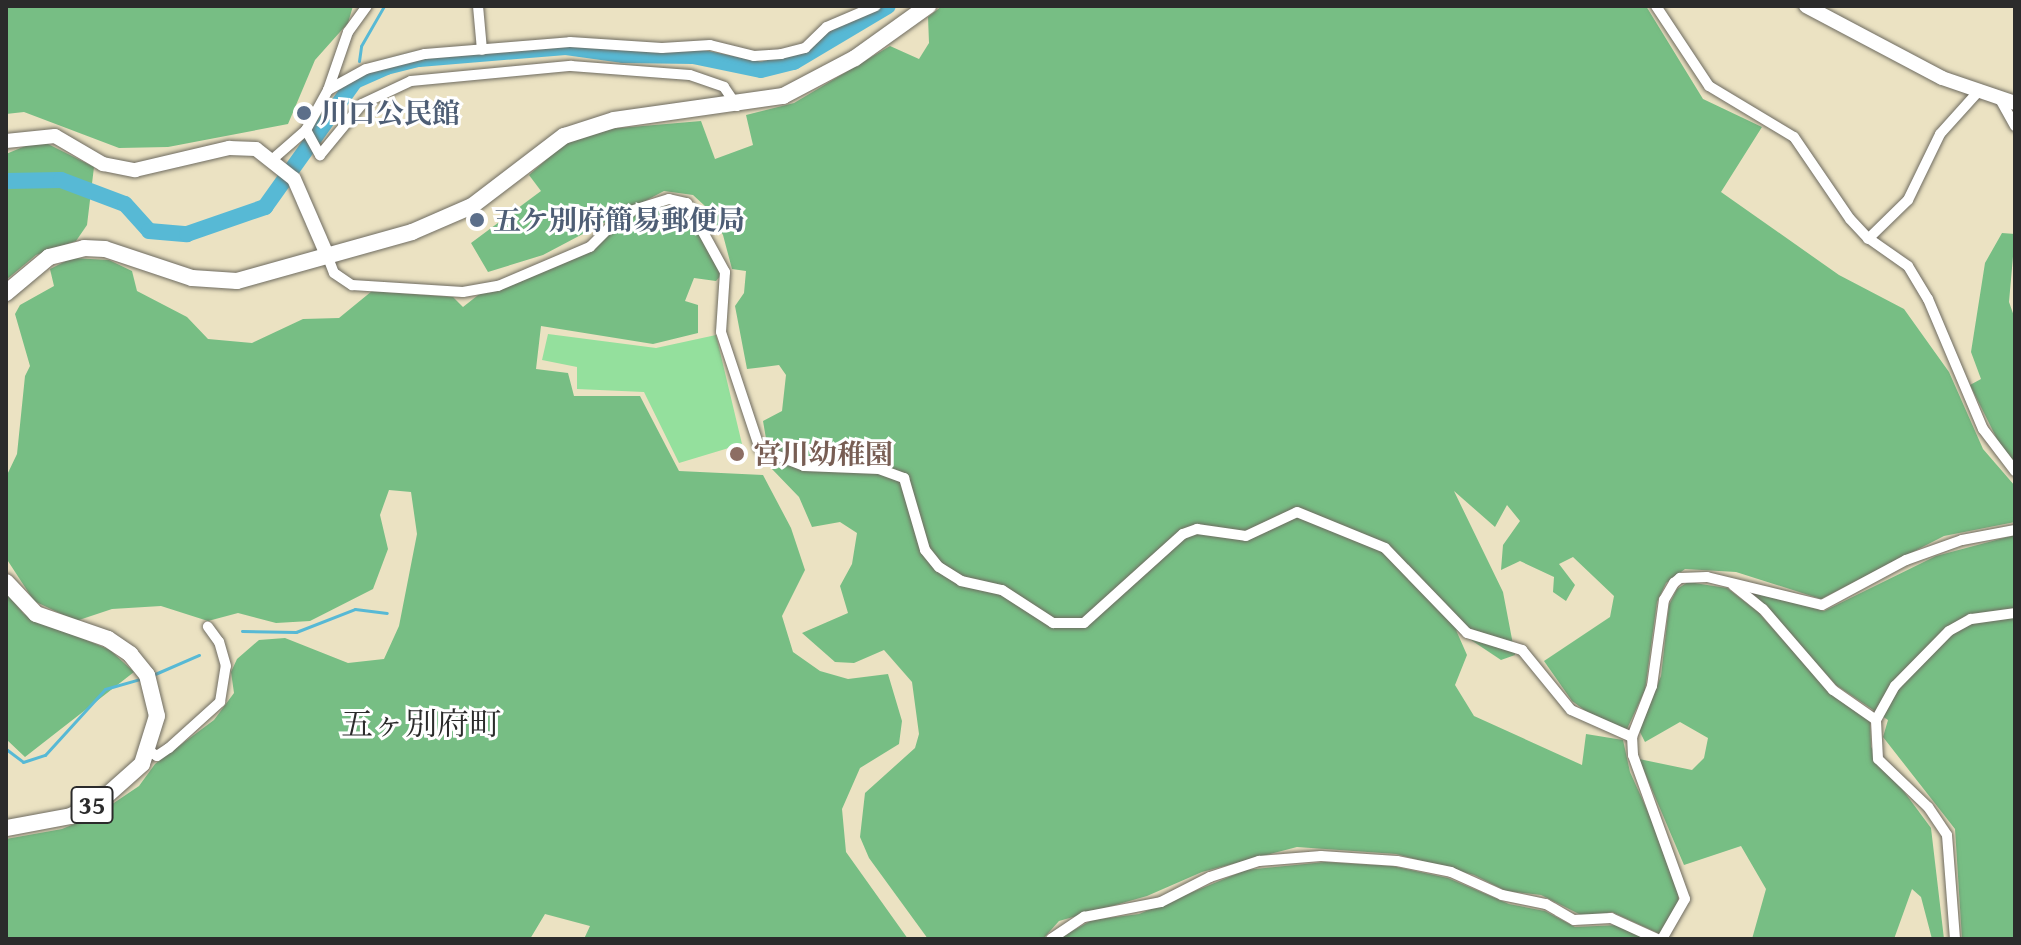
<!DOCTYPE html>
<meta charset="utf-8">
<style>
body{margin:0}
#map{position:relative;width:2021px;height:945px;overflow:hidden;background:#ebe2c2;font-family:"Gentium Book Plus","Noto Serif JP",serif}
div>[style]{position:absolute}
.green>*{inset:0;background:#94e09d}
.forest>*{inset:0;background:#77be84}
.stream>*{height:3px;margin:-1.5px;padding:0 1.5px;transform-origin:1.5px;border-radius:1.5px;background:#57b9d5}
.river>*{height:16px;margin:-8px;padding:0 8px;transform-origin:8px;border-radius:8px;background:#57b9d5}
.roads{filter:drop-shadow(0 0 2px #6e6b60) drop-shadow(0 0 2px #6e6b60)}
.street>*{height:10px;margin:-5px;padding:0 5px;transform-origin:5px;border-radius:5px;background:#fff}
.secondary>*{height:14px;margin:-7px;padding:0 7px;transform-origin:7px;border-radius:7px;background:#fff}
.primary>*{height:16px;margin:-8px;padding:0 8px;transform-origin:8px;border-radius:8px;background:#fff}
.dots>*{width:22px;height:22px;translate:-50% -50%;box-sizing:border-box;border:4px solid #fff;border-radius:50%}
span{translate:-50% -50%;white-space:nowrap;text-align:center;line-height:1.15;-webkit-text-stroke:6px #fff;paint-order:stroke}
.shield-label span{padding:2px 6px;background:#fff;border:2px solid;border-radius:6px;-webkit-text-stroke-width:0}
.shield-label{font-size:26px;color:#2b2b2b;font-weight:700}
.service-label{font-size:28px;color:#4e5e75;font-weight:700}
.left{translate:0 -50%;text-align:left}
.education-label{font-size:28px;color:#785e54;font-weight:700}
.quarter-label{font-size:32px;color:#2b2b2b}
.frame{position:absolute;inset:0;border:8px solid #2b2b2b;pointer-events:none}
</style>
<div id="map">
<div class="green">
<div style="clip-path:polygon(548px 334px,656px 348px,716px 335px,742px 444px,679px 463px,644px 392px,577px 389px,577px 367px,542px 360px)"></div>
</div>
<div class="forest">
<div style="clip-path:polygon(6px 6px,353px 6px,348px 23px,315px 60px,288px 124px,168px 147px,119px 148px,24px 112px,6px 114px)"></div>
<div style="clip-path:polygon(942px 6px,1646px 6px,1703px 99px,1762px 127px,1721px 192px,1839px 275px,1904px 309px,1949px 372px,1983px 449px,2015px 486px,2015px 522px,1944px 536px,1821px 599px,1736px 572px,1685px 569px,1666px 583px,1657px 602px,1645px 690px,1627px 729px,1598px 720px,1572px 701px,1544px 661px,1610px 617px,1614px 596px,1573px 557px,1559px 564px,1575px 585px,1566px 601px,1553px 592px,1554px 577px,1520px 561px,1501px 570px,1503px 545px,1520px 521px,1507px 505px,1495px 527px,1454px 491px,1503px 592px,1515px 655px,1501px 660px,1456px 630px,1467px 655px,1455px 685px,1474px 716px,1582px 765px,1586px 734px,1623px 740px,1630px 772px,1667px 854px,1678px 890px,1678px 907px,1660px 934px,1612px 912px,1585px 917px,1541px 895px,1506px 891px,1474px 875px,1396px 854px,1297px 847px,1202px 872px,1147px 896px,1059px 921px,1043px 939px,928px 939px,869px 858px,860px 837px,865px 793px,915px 748px,919px 734px,912px 682px,884px 650px,854px 663px,835px 662px,802px 633px,848px 613px,840px 586px,852px 564px,857px 533px,840px 522px,812px 527px,799px 497px,771px 468px,763px 421px,782px 411px,786px 375px,779px 365px,747px 369px,735px 306px,744px 293px,746px 271px,732px 269px,723px 235px,705px 206px,693px 195px,664px 191px,543px 255px,488px 272px,471px 243px,541px 191px,529px 175px,563px 145px,596px 130px,701px 121px,715px 159px,753px 145px,746px 115px,794px 103px,890px 46px,919px 59px,929px 43px,928px 17px)"></div>
<div style="clip-path:polygon(40px 140px,94px 167px,87px 225px,76px 241px,36px 255px,6px 280px,6px 154px)"></div>
<div style="clip-path:polygon(664px 206px,686px 208px,722px 274px,716px 281px,694px 278px,685px 301px,698px 305px,698px 333px,653px 344px,541px 326px,536px 369px,568px 373px,574px 396px,640px 396px,679px 471px,763px 475px,791px 528px,805px 570px,782px 616px,793px 652px,820px 671px,848px 679px,888px 674px,902px 721px,899px 744px,860px 768px,842px 809px,846px 852px,908px 939px,584px 939px,590px 926px,545px 914px,530px 939px,6px 939px,6px 839px,62px 829px,96px 815px,139px 786px,155px 764px,214px 720px,234px 693px,231px 672px,237px 659px,259px 640px,285px 638px,348px 663px,384px 659px,399px 626px,417px 534px,411px 492px,389px 490px,380px 515px,388px 549px,373px 589px,310px 621px,276px 623px,238px 613px,208px 621px,161px 606px,112px 609px,76px 621px,34px 601px,6px 558px,6px 477px,17px 454px,25px 376px,30px 366px,15px 314px,20px 305px,54px 286px,50px 269px,72px 258px,109px 260px,132px 271px,137px 291px,187px 317px,208px 339px,252px 343px,303px 319px,339px 318px,372px 291px,453px 297px,463px 307px,482px 292px,592px 249px,619px 221px)"></div>
<div style="clip-path:polygon(2002px 233px,2015px 234px,2009px 302px,2015px 319px,2015px 463px,1999px 443px,1970px 385px,1981px 379px,1971px 352px,1985px 263px)"></div>
<div style="clip-path:polygon(2015px 535px,2015px 939px,1962px 939px,1955px 829px,1883px 737px,1888px 720px,1836px 685px,1751px 591px,1824px 611px,1936px 556px)"></div>
<div style="clip-path:polygon(1688px 582px,1727px 588px,1758px 612px,1833px 696px,1870px 721px,1871px 747px,1931px 828px,1944px 939px,1932px 939px,1921px 897px,1912px 889px,1894px 939px,1752px 939px,1766px 889px,1741px 846px,1684px 865px,1639px 759px,1692px 770px,1704px 758px,1708px 738px,1680px 722px,1645px 742px,1639px 730px,1661px 676px,1669px 605px,1677px 589px)"></div>
<div style="clip-path:polygon(6px 593px,24px 614px,110px 650px,134px 672px,25px 757px,6px 739px)"></div>
<div style="clip-path:polygon(1325px 862px,1392px 866px,1448px 878px,1509px 904px,1545px 911px,1575px 927px,1619px 925px,1645px 939px,1058px 939px,1092px 920px,1139px 914px,1246px 870px)"></div>
</div>
<div class="stream">
<div style="left:359px;top:61px;width:15px;rotate:-82deg"></div>
<div style="left:361px;top:46px;width:46px;rotate:-60.1deg"></div>
<div style="left:359px;top:80px;width:1px;rotate:-90deg"></div>
<div style="left:242px;top:631px;width:54px;rotate:1.1deg"></div>
<div style="left:296px;top:632px;width:63px;rotate:-21.3deg"></div>
<div style="left:355px;top:609px;width:32px;rotate:7deg"></div>
<div style="left:155px;top:674px;width:48px;rotate:-23.4deg"></div>
<div style="left:6px;top:749px;width:21px;rotate:37deg"></div>
<div style="left:23px;top:762px;width:23px;rotate:-18deg"></div>
<div style="left:45px;top:755px;width:89px;rotate:-47.7deg"></div>
<div style="left:105px;top:689px;width:36px;rotate:-16deg"></div>
</div>
<div class="river">
<div style="left:6px;top:181px;width:55px;rotate:-1deg"></div>
<div style="left:61px;top:180px;width:68px;rotate:20.6deg"></div>
<div style="left:125px;top:204px;width:36px;rotate:48deg"></div>
<div style="left:149px;top:231px;width:38px;rotate:5deg"></div>
<div style="left:187px;top:234px;width:83px;rotate:-19.1deg"></div>
<div style="left:265px;top:207px;width:155px;rotate:-54.5deg"></div>
<div style="left:355px;top:81px;width:34px;rotate:-24deg"></div>
<div style="left:386px;top:67px;width:34px;rotate:-14deg"></div>
<div style="left:419px;top:59px;width:147px;rotate:-4.7deg"></div>
<div style="left:566px;top:47px;width:58px;rotate:8deg"></div>
<div style="left:623px;top:55px;width:70px;rotate:0.8deg"></div>
<div style="left:693px;top:56px;width:69px;rotate:11.6deg"></div>
<div style="left:761px;top:70px;width:34px;rotate:-14deg"></div>
<div style="left:794px;top:62px;width:109px;rotate:-30.8deg"></div>
</div>
<div class="roads">
<div class="street">
<div style="left:478px;top:6px;width:44px;rotate:84.8deg"></div>
<div style="left:1656px;top:6px;width:96px;rotate:56.5deg"></div>
<div style="left:1709px;top:86px;width:99px;rotate:31deg"></div>
<div style="left:1794px;top:137px;width:99px;rotate:55.7deg"></div>
<div style="left:1850px;top:219px;width:26px;rotate:47deg"></div>
<div style="left:1868px;top:238px;width:49px;rotate:35deg"></div>
<div style="left:1908px;top:266px;width:39px;rotate:59deg"></div>
<div style="left:1928px;top:299px;width:141px;rotate:67.1deg"></div>
<div style="left:1983px;top:429px;width:53px;rotate:52.7deg"></div>
<div style="left:328px;top:90px;width:43px;rotate:-28.9deg"></div>
<div style="left:366px;top:69px;width:61px;rotate:-14.3deg"></div>
<div style="left:425px;top:54px;width:145px;rotate:-4.7deg"></div>
<div style="left:570px;top:42px;width:92px;rotate:3.7deg"></div>
<div style="left:662px;top:48px;width:48px;rotate:-3.6deg"></div>
<div style="left:710px;top:45px;width:45px;rotate:14deg"></div>
<div style="left:754px;top:56px;width:27px;rotate:-4deg"></div>
<div style="left:781px;top:54px;width:25px;rotate:-14deg"></div>
<div style="left:805px;top:48px;width:30px;rotate:-44deg"></div>
<div style="left:827px;top:27px;width:53px;rotate:-23.2deg"></div>
<div style="left:2000px;top:99px;width:31px;rotate:61deg"></div>
<div style="left:306px;top:130px;width:29px;rotate:61deg"></div>
<div style="left:320px;top:155px;width:66px;rotate:-50.5deg"></div>
<div style="left:362px;top:104px;width:54px;rotate:-25.1deg"></div>
<div style="left:411px;top:81px;width:161px;rotate:-5.4deg"></div>
<div style="left:571px;top:66px;width:119px;rotate:4.3deg"></div>
<div style="left:690px;top:75px;width:36px;rotate:19deg"></div>
<div style="left:724px;top:87px;width:23px;rotate:56deg"></div>
<div style="left:274px;top:158px;width:43px;rotate:-41.2deg"></div>
<div style="left:306px;top:130px;width:46px;rotate:-61.2deg"></div>
<div style="left:328px;top:90px;width:61px;rotate:-71deg"></div>
<div style="left:348px;top:32px;width:32px;rotate:-54deg"></div>
<div style="left:1868px;top:239px;width:56px;rotate:-44.3deg"></div>
<div style="left:1908px;top:200px;width:73px;rotate:-64.1deg"></div>
<div style="left:1940px;top:134px;width:57px;rotate:-47.9deg"></div>
<div style="left:327px;top:255px;width:19px;rotate:69deg"></div>
<div style="left:334px;top:273px;width:22px;rotate:34deg"></div>
<div style="left:352px;top:285px;width:111px;rotate:3.6deg"></div>
<div style="left:463px;top:292px;width:36px;rotate:-10deg"></div>
<div style="left:498px;top:286px;width:100px;rotate:-23deg"></div>
<div style="left:590px;top:247px;width:48px;rotate:-45deg"></div>
<div style="left:624px;top:213px;width:47px;rotate:-17.3deg"></div>
<div style="left:669px;top:199px;width:18px;rotate:13deg"></div>
<div style="left:687px;top:203px;width:79px;rotate:61.2deg"></div>
<div style="left:725px;top:272px;width:60px;rotate:93.8deg"></div>
<div style="left:721px;top:332px;width:123px;rotate:71.6deg"></div>
<div style="left:760px;top:449px;width:47px;rotate:21.1deg"></div>
<div style="left:804px;top:466px;width:75px;rotate:2.3deg"></div>
<div style="left:879px;top:469px;width:27px;rotate:20deg"></div>
<div style="left:904px;top:478px;width:75px;rotate:73.7deg"></div>
<div style="left:925px;top:550px;width:22px;rotate:51deg"></div>
<div style="left:939px;top:567px;width:26px;rotate:32deg"></div>
<div style="left:961px;top:581px;width:42px;rotate:12.4deg"></div>
<div style="left:1002px;top:590px;width:61px;rotate:32.9deg"></div>
<div style="left:1053px;top:623px;width:31px"></div>
<div style="left:1084px;top:623px;width:133px;rotate:-42deg"></div>
<div style="left:1183px;top:534px;width:15px;rotate:-20deg"></div>
<div style="left:1197px;top:529px;width:49px;rotate:8.1deg"></div>
<div style="left:1246px;top:536px;width:56px;rotate:-25.2deg"></div>
<div style="left:1297px;top:512px;width:95px;rotate:22.2deg"></div>
<div style="left:1385px;top:548px;width:118px;rotate:46deg"></div>
<div style="left:1467px;top:633px;width:58px;rotate:17.2deg"></div>
<div style="left:1522px;top:650px;width:77px;rotate:50.8deg"></div>
<div style="left:1571px;top:710px;width:67px;rotate:23.9deg"></div>
<div style="left:1733px;top:585px;width:38px;rotate:39deg"></div>
<div style="left:1763px;top:609px;width:107px;rotate:49.2deg"></div>
<div style="left:1833px;top:690px;width:52px;rotate:34.9deg"></div>
<div style="left:149px;top:751px;width:9px;rotate:32deg"></div>
<div style="left:157px;top:756px;width:14px;rotate:-34deg"></div>
<div style="left:169px;top:748px;width:69px;rotate:-42deg"></div>
<div style="left:220px;top:702px;width:36px;rotate:-81deg"></div>
<div style="left:226px;top:666px;width:25px;rotate:-106deg"></div>
<div style="left:219px;top:642px;width:19px;rotate:-126deg"></div>
<div style="left:1051px;top:939px;width:40px;rotate:-34deg"></div>
<div style="left:1084px;top:917px;width:78px;rotate:-11deg"></div>
<div style="left:1161px;top:902px;width:55px;rotate:-27deg"></div>
<div style="left:1210px;top:877px;width:52px;rotate:-18.1deg"></div>
<div style="left:1259px;top:861px;width:62px;rotate:-4.6deg"></div>
<div style="left:1321px;top:856px;width:76px;rotate:3.8deg"></div>
<div style="left:1397px;top:861px;width:55px;rotate:11.5deg"></div>
<div style="left:1451px;top:872px;width:56px;rotate:24.3deg"></div>
<div style="left:1502px;top:895px;width:45px;rotate:11.6deg"></div>
<div style="left:1546px;top:904px;width:32px;rotate:30deg"></div>
<div style="left:1574px;top:920px;width:37px;rotate:-3deg"></div>
<div style="left:1611px;top:918px;width:51px;rotate:24.5deg"></div>
<div style="left:1662px;top:939px;width:46px;rotate:-60.1deg"></div>
<div style="left:1685px;top:899px;width:153px;rotate:-109.9deg"></div>
<div style="left:1633px;top:755px;width:18px;rotate:-93deg"></div>
<div style="left:1632px;top:737px;width:55px;rotate:-68.6deg"></div>
<div style="left:1652px;top:686px;width:87px;rotate:-82.1deg"></div>
<div style="left:1664px;top:600px;width:20px;rotate:-60deg"></div>
<div style="left:1674px;top:583px;width:8px;rotate:-40deg"></div>
<div style="left:1680px;top:578px;width:27px;rotate:-2deg"></div>
<div style="left:1707px;top:577px;width:118px;rotate:13.7deg"></div>
<div style="left:1822px;top:605px;width:95px;rotate:-28.2deg"></div>
<div style="left:1906px;top:560px;width:59px;rotate:-19.7deg"></div>
<div style="left:1962px;top:540px;width:54px;rotate:-10.7deg"></div>
<div style="left:1955px;top:939px;width:104px;rotate:-94.4deg"></div>
<div style="left:1947px;top:835px;width:34px;rotate:-124deg"></div>
<div style="left:1928px;top:807px;width:69px;rotate:-136.2deg"></div>
<div style="left:1878px;top:759px;width:39px;rotate:-93deg"></div>
<div style="left:1876px;top:720px;width:39px;rotate:-61deg"></div>
<div style="left:1895px;top:686px;width:77px;rotate:-45.5deg"></div>
<div style="left:1949px;top:631px;width:25px;rotate:-29deg"></div>
<div style="left:1971px;top:619px;width:44px;rotate:-7.8deg"></div>
</div>
<div class="secondary">
<div style="left:1806px;top:6px;width:154px;rotate:27.9deg"></div>
<div style="left:1942px;top:78px;width:77px;rotate:18.9deg"></div>
<div style="left:6px;top:141px;width:49px;rotate:-5.8deg"></div>
<div style="left:55px;top:136px;width:56px;rotate:30.3deg"></div>
<div style="left:103px;top:164px;width:33px;rotate:11deg"></div>
<div style="left:135px;top:170px;width:97px;rotate:-13.2deg"></div>
<div style="left:229px;top:148px;width:27px;rotate:2deg"></div>
<div style="left:256px;top:149px;width:48px;rotate:38.3deg"></div>
<div style="left:294px;top:179px;width:83px;rotate:66.5deg"></div>
</div>
<div class="primary">
<div style="left:6px;top:293px;width:56px;rotate:-39.9deg"></div>
<div style="left:49px;top:257px;width:36px;rotate:-14deg"></div>
<div style="left:84px;top:248px;width:21px;rotate:3deg"></div>
<div style="left:105px;top:249px;width:92px;rotate:18.4deg"></div>
<div style="left:192px;top:278px;width:45px;rotate:3.8deg"></div>
<div style="left:237px;top:281px;width:182px;rotate:-15.6deg"></div>
<div style="left:412px;top:232px;width:65px;rotate:-23.4deg"></div>
<div style="left:472px;top:206px;width:116px;rotate:-37.3deg"></div>
<div style="left:564px;top:136px;width:52px;rotate:-17.7deg"></div>
<div style="left:614px;top:120px;width:171px;rotate:-8.1deg"></div>
<div style="left:783px;top:96px;width:81px;rotate:-27.8deg"></div>
<div style="left:855px;top:58px;width:90px;rotate:-35.5deg"></div>
<div style="left:6px;top:582px;width:44px;rotate:46.8deg"></div>
<div style="left:36px;top:614px;width:76px;rotate:19.1deg"></div>
<div style="left:108px;top:639px;width:27px;rotate:34deg"></div>
<div style="left:130px;top:654px;width:27px;rotate:51deg"></div>
<div style="left:147px;top:675px;width:42px;rotate:76.3deg"></div>
<div style="left:157px;top:716px;width:50px;rotate:107.4deg"></div>
<div style="left:142px;top:764px;width:50px;rotate:138.3deg"></div>
<div style="left:105px;top:797px;width:39px;rotate:151deg"></div>
<div style="left:71px;top:816px;width:66px;rotate:169.5deg"></div>
</div>
</div>
<div class="dots">
<div style="left:304px;top:113px;background:#5c6f8a"></div>
<div style="left:477px;top:220px;background:#5c6f8a"></div>
<div style="left:737px;top:454px;background:#8d6e63"></div>
</div>
<div class="shield-label">
<span style="left:92px;top:805px">35</span>
</div>
<div class="service-label">
<span class="left" style="left:320px;top:113px">川口公民館</span>
<span class="left" style="left:493px;top:220px">五ケ別府簡易郵便局</span>
</div>
<div class="education-label">
<span class="left" style="left:753px;top:454px">宮川幼稚園</span>
</div>
<div class="quarter-label">
<span style="left:421px;top:724px">五ヶ別府町</span>
</div>
<div class="frame"></div>
</div>
